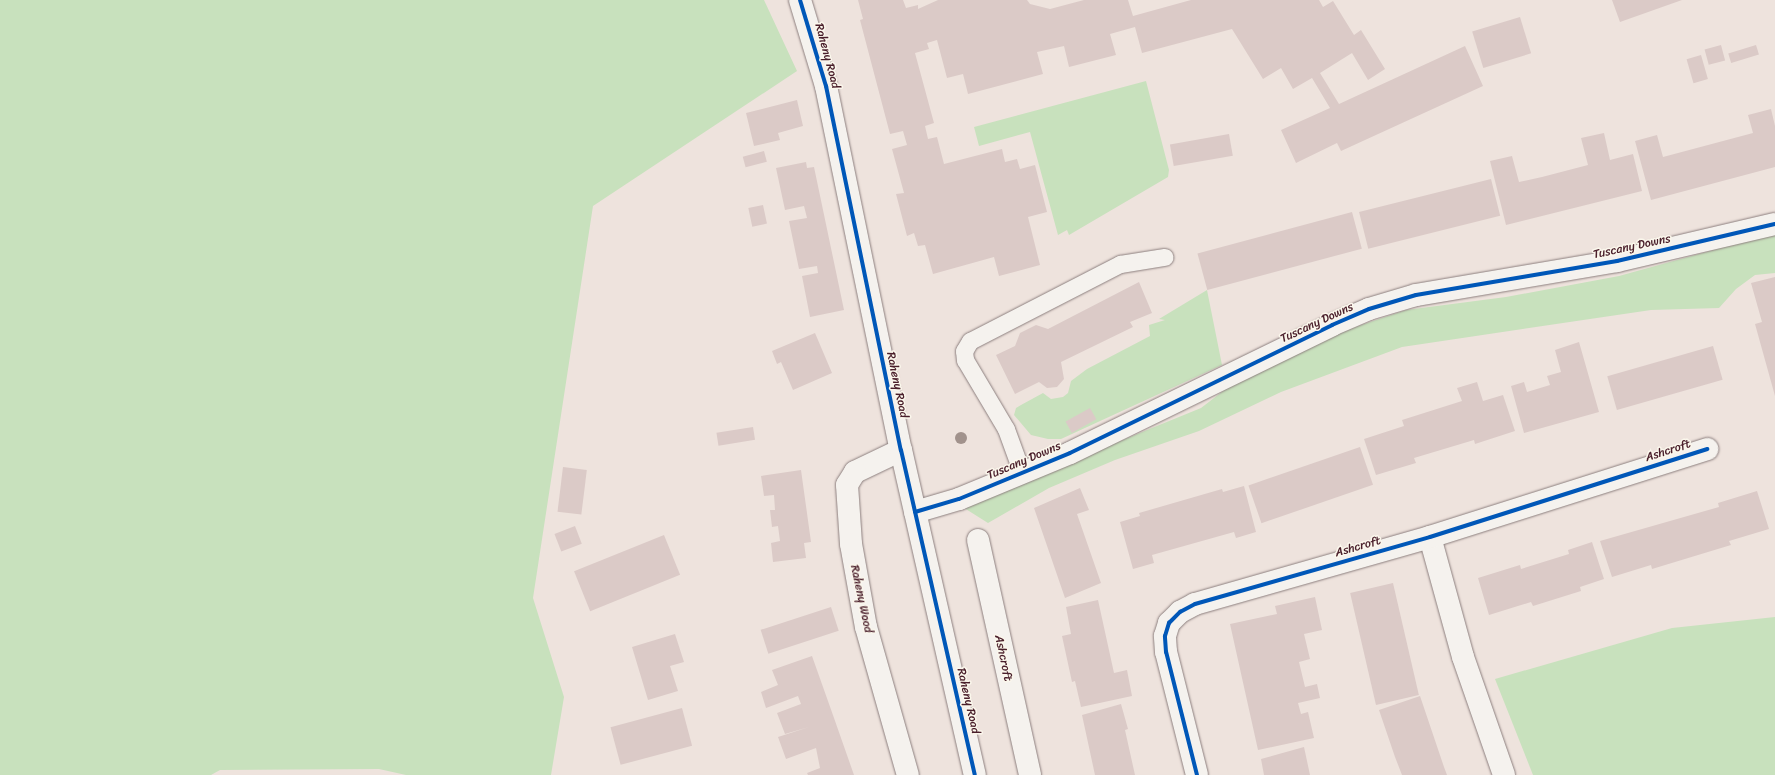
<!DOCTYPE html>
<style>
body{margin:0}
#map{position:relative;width:1775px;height:775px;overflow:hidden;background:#eee3dd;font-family:Sriracha,sans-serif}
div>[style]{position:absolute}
.green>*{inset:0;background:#c8e1bd}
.building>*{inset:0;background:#dbcac7;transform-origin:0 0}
.roads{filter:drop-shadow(0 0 1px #8c7f7e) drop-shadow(0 0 1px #8c7f7e)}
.lane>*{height:17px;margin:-8.5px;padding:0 8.5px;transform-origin:8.5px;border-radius:8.5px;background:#f5f2ee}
.street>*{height:22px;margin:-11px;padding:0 11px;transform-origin:11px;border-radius:11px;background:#f5f2ee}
.secondary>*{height:22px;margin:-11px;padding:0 11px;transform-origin:11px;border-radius:11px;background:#f5f2ee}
.cycleway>*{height:4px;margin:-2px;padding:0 2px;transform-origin:2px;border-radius:2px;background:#0057b8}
.trees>*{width:12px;height:12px;margin:-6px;border-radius:50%;background:#a1928c}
span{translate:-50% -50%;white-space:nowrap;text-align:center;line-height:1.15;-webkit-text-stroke:3px #fbf7ec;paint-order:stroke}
.street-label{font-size:12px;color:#4a1f2b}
</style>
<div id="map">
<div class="green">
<div style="clip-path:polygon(0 0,764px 0,797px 71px,593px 206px,533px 598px,564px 697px,551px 775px,406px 775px,379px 769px,220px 770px,211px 775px,0 775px)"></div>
<div style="clip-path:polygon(1146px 81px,1169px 170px,1168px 177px,1069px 235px,1067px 230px,1058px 235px,1030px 132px,979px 146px,974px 127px)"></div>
<div style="clip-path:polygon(1775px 233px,1775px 273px,1755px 275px,1736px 289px,1719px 308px,1651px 310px,1402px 347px,1281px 392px,1199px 431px,1115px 460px,1049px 488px,988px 523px,961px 506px,1201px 408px,1244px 375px,1340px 332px,1406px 310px,1506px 297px,1619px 276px)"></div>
<div style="clip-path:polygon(1207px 290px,1222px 365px,1061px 439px,1048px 439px,1031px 435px,1014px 415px,1016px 408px,1021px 405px,1043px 393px,1051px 399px,1063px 397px,1068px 393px,1071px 381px,1087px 369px,1150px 336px,1149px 325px,1165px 320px,1159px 319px)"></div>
<div style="clip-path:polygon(1775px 617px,1775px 775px,1533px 775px,1495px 679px,1672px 628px)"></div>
</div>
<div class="building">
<div style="clip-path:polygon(858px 0,903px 0,906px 8px,918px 5px,918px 9px,938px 0,1027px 0,1030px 4px,1050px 9px,1084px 0,1128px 0,1133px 16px,1191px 0,1319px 0,1323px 7px,1333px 1px,1354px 35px,1361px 30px,1385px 69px,1368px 80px,1352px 53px,1320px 73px,1339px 104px,1465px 46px,1483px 86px,1341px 151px,1337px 143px,1296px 163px,1281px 130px,1330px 108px,1312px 78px,1293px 89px,1281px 68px,1263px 79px,1232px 29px,1142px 53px,1135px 27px,1110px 34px,1116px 55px,1069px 67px,1064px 46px,1037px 52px,1043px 74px,968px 94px,963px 74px,947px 78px,937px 40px,927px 43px,929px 49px,915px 53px,934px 123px,925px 126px,928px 139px,937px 137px,944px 164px,1002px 149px,1005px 162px,1017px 159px,1020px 169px,1035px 165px,1047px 212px,1028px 217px,1040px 265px,999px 276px,994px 257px,933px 274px,925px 245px,918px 246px,914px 233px,907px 236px,896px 194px,904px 193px,892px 149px,907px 145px,903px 131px,890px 134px,860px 20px,863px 19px)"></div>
<div style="clip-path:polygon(1612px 0,1682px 0,1620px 22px)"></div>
<div style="left:1520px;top:17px;width:38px;height:50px;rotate:73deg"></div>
<div style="left:1721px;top:45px;width:16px;height:17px;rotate:75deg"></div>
<div style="left:1756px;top:45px;width:10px;height:29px;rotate:73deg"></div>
<div style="left:1701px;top:55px;width:25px;height:15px;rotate:74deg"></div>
<div style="clip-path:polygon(797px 100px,803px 126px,778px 133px,780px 140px,754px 146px,746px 113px)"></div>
<div style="clip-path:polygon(1771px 109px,1775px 126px,1775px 167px,1651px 200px,1635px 141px,1657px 135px,1663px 157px,1753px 133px,1748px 115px)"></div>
<div style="clip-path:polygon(1604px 133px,1610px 160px,1633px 154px,1642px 191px,1506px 225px,1490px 161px,1512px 156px,1519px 182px,1542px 177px,1588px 165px,1581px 138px)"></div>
<div style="left:1229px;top:134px;width:22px;height:60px;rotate:80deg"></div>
<div style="left:764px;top:151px;width:11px;height:22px;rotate:75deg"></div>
<div style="clip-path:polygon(806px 162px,807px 168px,814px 167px,844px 310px,810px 317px,802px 276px,818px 273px,817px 266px,799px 269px,789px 221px,807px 218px,804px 206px,785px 210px,776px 168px)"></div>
<div style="left:1491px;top:179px;width:38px;height:136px;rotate:76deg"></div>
<div style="left:763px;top:205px;width:19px;height:15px;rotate:78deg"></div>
<div style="left:1352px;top:212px;width:38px;height:160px;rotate:75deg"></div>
<div style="clip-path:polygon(1775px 277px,1775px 396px,1755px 324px,1762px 322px,1751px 283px)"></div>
<div style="clip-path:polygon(1139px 282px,1152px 313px,1130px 322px,1133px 327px,1061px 362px,1064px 379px,1057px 387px,1047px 388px,1039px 382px,1015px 394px,996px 355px,1015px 346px,1020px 333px,1036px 325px,1048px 329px)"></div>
<div style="clip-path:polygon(815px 333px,832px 373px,793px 390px,781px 362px,777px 364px,772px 351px)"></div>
<div style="clip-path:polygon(1579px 342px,1599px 412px,1524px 433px,1511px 386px,1524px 382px,1527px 392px,1550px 385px,1547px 376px,1561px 372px,1555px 350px)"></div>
<div style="left:1713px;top:346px;width:35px;height:110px;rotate:74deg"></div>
<div style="clip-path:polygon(1477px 382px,1483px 401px,1503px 395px,1515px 431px,1475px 444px,1474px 440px,1414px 458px,1416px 463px,1376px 475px,1364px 439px,1404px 426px,1402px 420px,1462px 401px,1457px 388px)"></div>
<div style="left:1090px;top:408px;width:13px;height:28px;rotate:61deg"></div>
<div style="left:753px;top:427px;width:13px;height:37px;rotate:81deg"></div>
<div style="left:1360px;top:447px;width:40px;height:118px;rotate:71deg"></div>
<div style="left:563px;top:467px;width:24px;height:45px;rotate:7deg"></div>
<div style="clip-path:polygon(801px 470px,811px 542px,804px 543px,806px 558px,773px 562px,771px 543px,780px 541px,778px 526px,772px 527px,770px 510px,775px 510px,774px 495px,764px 496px,761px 476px)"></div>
<div style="clip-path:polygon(1244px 486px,1256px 532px,1236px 538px,1234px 532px,1152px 555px,1154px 563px,1133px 569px,1120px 522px,1140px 516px,1139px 513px,1222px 489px,1223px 492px)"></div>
<div style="clip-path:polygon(1080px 488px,1089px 510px,1077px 514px,1101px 583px,1065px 598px,1034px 508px)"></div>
<div style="clip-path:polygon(1757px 491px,1769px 529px,1729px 541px,1731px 545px,1652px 569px,1651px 565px,1612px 577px,1600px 541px,1719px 507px,1718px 503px)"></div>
<div style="left:575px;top:526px;width:19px;height:22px;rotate:69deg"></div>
<div style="left:664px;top:535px;width:43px;height:97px;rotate:68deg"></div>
<div style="clip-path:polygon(1592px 542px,1604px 579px,1580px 587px,1581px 591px,1533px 606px,1531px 602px,1489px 615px,1478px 578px,1520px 565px,1521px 569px,1569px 554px,1568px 550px)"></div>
<div style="left:1393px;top:583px;width:115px;height:44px;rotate:77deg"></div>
<div style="clip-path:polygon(1315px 597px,1322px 630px,1304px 634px,1310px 659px,1299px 662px,1305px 687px,1317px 684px,1320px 698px,1298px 703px,1301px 714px,1308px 712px,1314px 738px,1258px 750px,1230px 624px,1277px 614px,1275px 606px)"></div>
<div style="clip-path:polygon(1098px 600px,1114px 673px,1127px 670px,1132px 696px,1081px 707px,1075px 681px,1072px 682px,1062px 636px,1071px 634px,1066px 607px)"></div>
<div style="left:831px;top:607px;width:25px;height:74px;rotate:72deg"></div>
<div style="clip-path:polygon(675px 634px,684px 662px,670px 666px,678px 691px,648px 700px,632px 647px)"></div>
<div style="clip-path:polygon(812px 656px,834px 718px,854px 775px,808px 775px,807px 773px,820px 768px,816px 748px,786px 759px,778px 737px,809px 727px,785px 734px,777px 713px,801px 704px,798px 696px,766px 708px,761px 692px,778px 685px,772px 670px)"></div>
<div style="clip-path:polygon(1420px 696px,1444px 767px,1447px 775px,1402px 775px,1395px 757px,1379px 710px)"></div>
<div style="clip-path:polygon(1121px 704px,1128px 729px,1125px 730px,1135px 775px,1095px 775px,1082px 715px)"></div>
<div style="left:682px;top:708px;width:39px;height:74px;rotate:75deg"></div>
<div style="clip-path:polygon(1304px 747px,1310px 775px,1264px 775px,1261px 759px)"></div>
</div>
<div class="roads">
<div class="lane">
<div style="left:1022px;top:473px;width:47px;rotate:-110deg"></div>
<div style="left:1006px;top:429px;width:80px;rotate:-120.7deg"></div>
<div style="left:965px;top:360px;width:9px;rotate:-96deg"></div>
<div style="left:964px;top:351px;width:12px;rotate:-59deg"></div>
<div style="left:970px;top:341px;width:169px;rotate:-27.2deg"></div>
<div style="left:1120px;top:264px;width:45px;rotate:-9deg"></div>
</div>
<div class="street">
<div style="left:901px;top:450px;width:51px;rotate:154.4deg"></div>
<div style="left:855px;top:472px;width:15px;rotate:122deg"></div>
<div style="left:847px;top:485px;width:59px;rotate:86.1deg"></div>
<div style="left:851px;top:544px;width:84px;rotate:79.8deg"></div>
<div style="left:866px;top:627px;width:154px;rotate:74.2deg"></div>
<div style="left:915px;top:512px;width:46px;rotate:-16.5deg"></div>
<div style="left:959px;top:499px;width:120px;rotate:-22.5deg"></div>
<div style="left:1070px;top:453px;width:292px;rotate:-26deg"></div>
<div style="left:1332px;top:325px;width:40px;rotate:-23.4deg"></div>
<div style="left:1369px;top:309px;width:49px;rotate:-16.6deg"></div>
<div style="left:1416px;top:295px;width:204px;rotate:-9.6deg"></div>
<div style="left:1617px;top:261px;width:162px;rotate:-13.2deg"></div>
<div style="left:1430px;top:537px;width:124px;rotate:74.6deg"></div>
<div style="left:1463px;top:657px;width:125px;rotate:70.8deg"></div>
<div style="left:978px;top:540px;width:241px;rotate:77.5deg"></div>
<div style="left:1197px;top:775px;width:127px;rotate:-104.1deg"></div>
<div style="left:1166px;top:652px;width:16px;rotate:-94deg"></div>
<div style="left:1165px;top:636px;width:14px;rotate:-73deg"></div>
<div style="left:1169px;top:623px;width:16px;rotate:-45deg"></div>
<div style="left:1180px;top:612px;width:17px;rotate:-28deg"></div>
<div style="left:1195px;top:604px;width:244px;rotate:-15.9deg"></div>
<div style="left:1430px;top:537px;width:291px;rotate:-17.6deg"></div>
</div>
<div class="secondary">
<div style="left:800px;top:0;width:90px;rotate:73.2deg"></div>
<div style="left:826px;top:86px;width:372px;rotate:78.4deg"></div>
<div style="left:901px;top:450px;width:333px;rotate:77.2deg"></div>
</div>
</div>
<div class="cycleway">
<div style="left:800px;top:0;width:90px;rotate:73.2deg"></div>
<div style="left:826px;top:86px;width:372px;rotate:78.4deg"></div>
<div style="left:901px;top:450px;width:333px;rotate:77.2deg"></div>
<div style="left:915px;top:512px;width:46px;rotate:-16.5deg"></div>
<div style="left:959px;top:499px;width:120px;rotate:-22.5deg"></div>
<div style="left:1070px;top:453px;width:292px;rotate:-26deg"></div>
<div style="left:1332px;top:325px;width:40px;rotate:-23.4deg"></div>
<div style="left:1369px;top:309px;width:49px;rotate:-16.6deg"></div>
<div style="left:1416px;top:295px;width:204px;rotate:-9.6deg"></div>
<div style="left:1617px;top:261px;width:162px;rotate:-13.2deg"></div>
<div style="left:1197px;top:775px;width:127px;rotate:-104.1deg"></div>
<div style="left:1166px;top:652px;width:16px;rotate:-94deg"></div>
<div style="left:1165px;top:636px;width:14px;rotate:-73deg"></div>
<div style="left:1169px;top:623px;width:16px;rotate:-45deg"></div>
<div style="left:1180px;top:612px;width:17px;rotate:-28deg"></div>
<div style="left:1195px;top:604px;width:244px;rotate:-15.9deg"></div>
<div style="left:1430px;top:537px;width:291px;rotate:-17.6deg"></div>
</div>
<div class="trees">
<div style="left:961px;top:438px"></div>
</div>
<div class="street-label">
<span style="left:827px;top:56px;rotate:75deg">Raheny Road</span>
<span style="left:1632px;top:247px;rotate:-12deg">Tuscany Downs</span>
<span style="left:1317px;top:323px;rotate:-25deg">Tuscany Downs</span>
<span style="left:897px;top:385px;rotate:78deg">Raheny Road</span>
<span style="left:1668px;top:451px;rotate:-18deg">Ashcroft</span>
<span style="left:1024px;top:461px;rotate:-23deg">Tuscany Downs</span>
<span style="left:1358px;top:547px;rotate:-16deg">Ashcroft</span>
<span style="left:861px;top:599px;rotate:78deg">Raheny Wood</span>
<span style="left:1003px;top:658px;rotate:78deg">Ashcroft</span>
<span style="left:968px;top:701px;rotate:77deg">Raheny Road</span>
</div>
</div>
